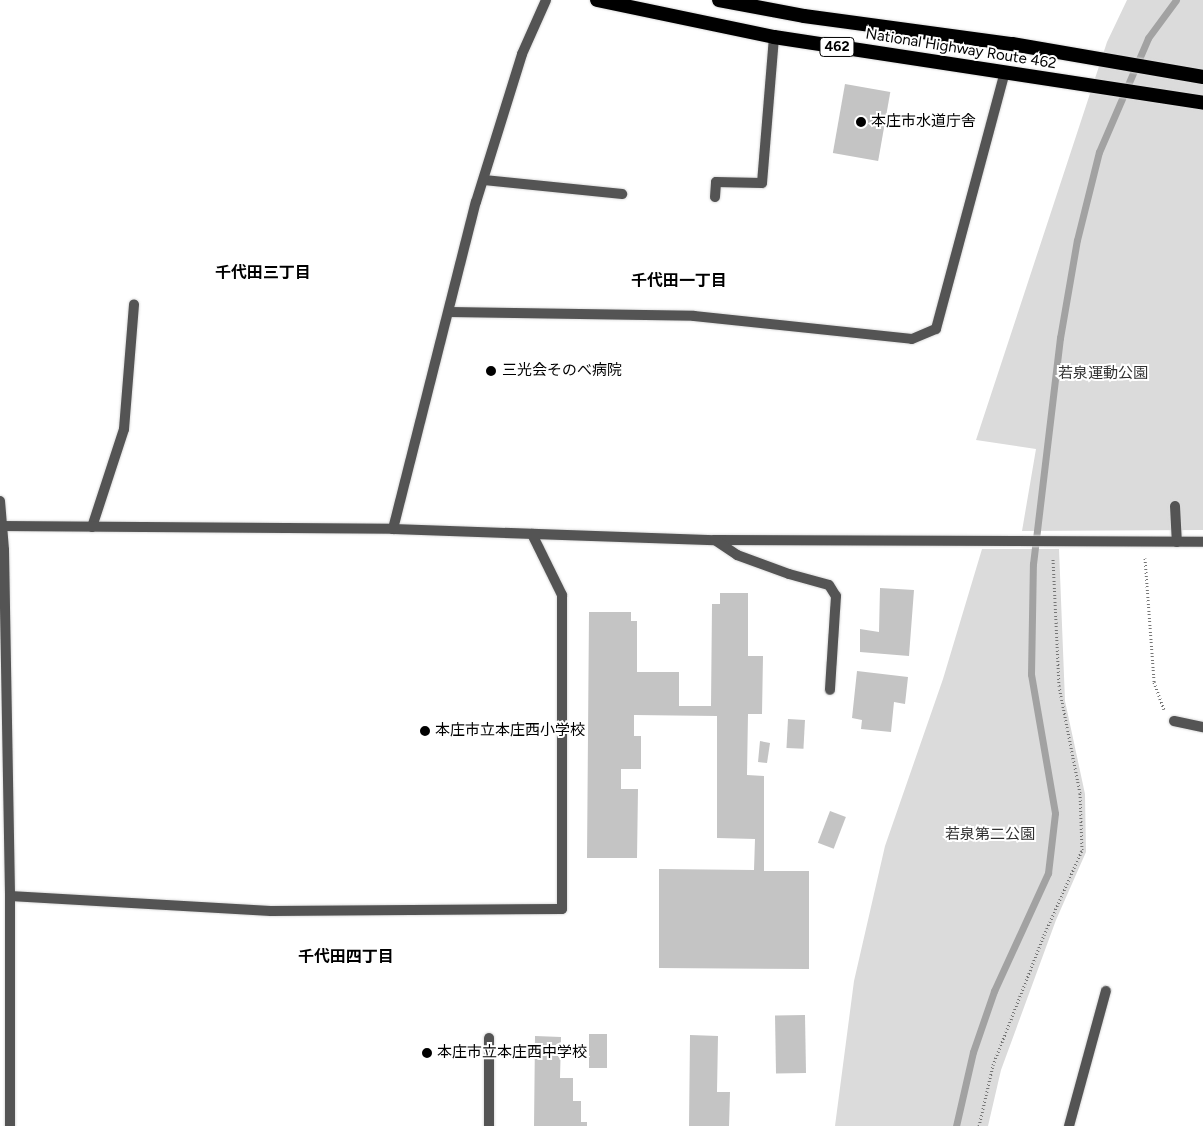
<!DOCTYPE html>
<meta charset="utf-8">
<style>
body{margin:0}
#map{position:relative;width:1203px;height:1126px;overflow:hidden;background:#fff;font-family:Figtree,"Noto Sans JP",sans-serif}
div>[style]{position:absolute}
.green>*{inset:0;background:#dbdbdb}
.stream>*{height:7px;margin:-3.5px;padding:0 3.5px;transform-origin:3.5px;border-radius:3.5px;background:#a2a2a2}
.building>*{inset:0;background:#c4c4c4;transform-origin:0 0}
.path>*{height:3px;margin-top:-1.5px;transform-origin:0;background:repeating-linear-gradient(90deg,#767676 0 1px,transparent 0 3.5px)}
.roads{filter:drop-shadow(0 0 1px #dbdbdb) drop-shadow(0 0 1px #dbdbdb)}
.service>*{height:10px;margin:-5px;padding:0 5px;transform-origin:5px;border-radius:5px;background:#545454}
.minor>*{height:10px;margin:-5px;padding:0 5px;transform-origin:5px;border-radius:5px;background:#545454}
.trunk>*{height:14px;margin:-7px;padding:0 7px;transform-origin:7px;border-radius:7px;background:#000}
.dots>*{width:14px;height:14px;translate:-50% -50%;box-sizing:border-box;border:2px solid #fff;border-radius:50%}
span{translate:-50% -50%;white-space:nowrap;text-align:center;line-height:1.15;-webkit-text-stroke:4px #fff;paint-order:stroke}
.shield-label span{padding:1px 4px;background:#fff;border:1px solid;border-radius:4px;-webkit-text-stroke-width:0}
.shield-label{font-size:14px;color:#000;font-weight:700}
.street-label{font-size:15px;color:#000}
.poi-label{font-size:15px;color:#000}
.left{translate:0 -50%;text-align:left}
.park-label{font-size:15px;color:#323232}
.neighbourhood-label{font-size:16px;color:#000;font-weight:700}
</style>
<div id="map">
<div class="green">
<div style="clip-path:polygon(1127px 0,1203px 0,1203px 530px,1022px 531px,1036px 449px,976px 440px,1107px 42px)"></div>
<div style="clip-path:polygon(982px 549px,1059px 549px,1065px 701px,1085px 794px,1086px 852px,1056px 920px,1001px 1070px,988px 1126px,835px 1126px,854px 981px,885px 846px,943px 679px)"></div>
</div>
<div class="stream">
<div style="left:956px;top:1126px;width:76px;rotate:-77.1deg"></div>
<div style="left:973px;top:1052px;width:65px;rotate:-71deg"></div>
<div style="left:994px;top:991px;width:130px;rotate:-65.4deg"></div>
<div style="left:1048px;top:873px;width:60px;rotate:-83.3deg"></div>
<div style="left:1055px;top:813px;width:141px;rotate:-99.8deg"></div>
<div style="left:1031px;top:674px;width:110px;rotate:-89deg"></div>
<div style="left:1033px;top:564px;width:228px;rotate:-83.2deg"></div>
<div style="left:1060px;top:338px;width:99px;rotate:-80.2deg"></div>
<div style="left:1077px;top:240px;width:91px;rotate:-76deg"></div>
<div style="left:1099px;top:152px;width:124px;rotate:-66.7deg"></div>
<div style="left:1148px;top:38px;width:47px;rotate:-53.6deg"></div>
</div>
<div class="building">
<div style="left:845px;top:84px;width:46px;height:70px;rotate:10deg"></div>
<div style="clip-path:polygon(880px 588px,914px 590px,909px 656px,860px 652px,860px 629px,879px 632px)"></div>
<div style="clip-path:polygon(720px 593px,748px 593px,748px 656px,763px 656px,762px 714px,748px 714px,747px 775px,764px 776px,764px 871px,809px 871px,809px 969px,659px 968px,659px 869px,754px 870px,755px 839px,717px 838px,717px 716px,634px 715px,634px 736px,641px 736px,641px 769px,621px 769px,621px 789px,638px 789px,637px 858px,587px 858px,589px 612px,631px 612px,631px 621px,637px 621px,637px 672px,679px 672px,679px 706px,711px 706px,712px 604px,720px 604px)"></div>
<div style="clip-path:polygon(857px 671px,908px 677px,905px 704px,894px 702px,891px 732px,861px 729px,862px 720px,852px 718px)"></div>
<div style="left:788px;top:719px;width:17px;height:29px;rotate:3deg"></div>
<div style="clip-path:polygon(760px 741px,770px 743px,767px 763px,758px 762px)"></div>
<div style="left:830px;top:811px;width:17px;height:34px;rotate:21deg"></div>
<div style="left:805px;top:1015px;width:58px;height:30px;rotate:89deg"></div>
<div style="left:589px;top:1034px;width:18px;height:34px"></div>
<div style="clip-path:polygon(690px 1035px,718px 1036px,717px 1092px,730px 1092px,729px 1126px,689px 1126px)"></div>
<div style="clip-path:polygon(535px 1036px,561px 1037px,560px 1078px,573px 1078px,573px 1101px,581px 1101px,581px 1122px,587px 1122px,587px 1126px,534px 1126px)"></div>
</div>
<div class="path">
<div style="left:1145px;top:558px;width:124px;rotate:85.8deg"></div>
<div style="left:1154px;top:682px;width:29px;rotate:70deg"></div>
<div style="left:979px;top:1126px;width:63px;rotate:-77.1deg"></div>
<div style="left:993px;top:1065px;width:140px;rotate:-68.6deg"></div>
<div style="left:1044px;top:935px;width:93px;rotate:-65.9deg"></div>
<div style="left:1082px;top:850px;width:57px;rotate:-92deg"></div>
<div style="left:1080px;top:793px;width:109px;rotate:-101.1deg"></div>
<div style="left:1059px;top:686px;width:128px;rotate:-92.7deg"></div>
</div>
<div class="roads">
<div class="service">
<div style="left:694px;top:316px;width:219px;rotate:6deg"></div>
<div style="left:912px;top:339px;width:26px;rotate:-23deg"></div>
<div style="left:936px;top:329px;width:266px;rotate:-75deg"></div>
<div style="left:1175px;top:506px;width:36px;rotate:87deg"></div>
<div style="left:92px;top:527px;width:103px;rotate:-71.9deg"></div>
<div style="left:124px;top:429px;width:125px;rotate:-85.4deg"></div>
<div style="left:10px;top:896px;width:261px;rotate:3.3deg"></div>
<div style="left:271px;top:911px;width:291px;rotate:-0.4deg"></div>
<div style="left:562px;top:909px;width:314px;rotate:-90deg"></div>
<div style="left:562px;top:595px;width:68px;rotate:-116.2deg"></div>
<div style="left:489px;top:1038px;width:88px;rotate:90deg"></div>
</div>
<div class="minor">
<div style="left:484px;top:180px;width:139px;rotate:5.8deg"></div>
<div style="left:715px;top:197px;width:15px;rotate:-86deg"></div>
<div style="left:716px;top:182px;width:46px;rotate:1.2deg"></div>
<div style="left:762px;top:183px;width:146px;rotate:-85.3deg"></div>
<div style="left:449px;top:312px;width:245px;rotate:0.9deg"></div>
<div style="left:0;top:501px;width:49px;rotate:85.3deg"></div>
<div style="left:4px;top:550px;width:346px;rotate:89deg"></div>
<div style="left:10px;top:896px;width:230px;rotate:90deg"></div>
<div style="left:0;top:526px;width:393px;rotate:0.4deg"></div>
<div style="left:393px;top:529px;width:322px;rotate:2deg"></div>
<div style="left:715px;top:540px;width:488px;rotate:0.2deg"></div>
<div style="left:393px;top:529px;width:337px;rotate:-75.8deg"></div>
<div style="left:476px;top:202px;width:155px;rotate:-72.7deg"></div>
<div style="left:522px;top:54px;width:59px;rotate:-66deg"></div>
<div style="left:715px;top:540px;width:27px;rotate:34deg"></div>
<div style="left:737px;top:555px;width:55px;rotate:20.1deg"></div>
<div style="left:789px;top:574px;width:41px;rotate:15.4deg"></div>
<div style="left:829px;top:585px;width:13px;rotate:58deg"></div>
<div style="left:836px;top:596px;width:94px;rotate:93.7deg"></div>
<div style="left:1174px;top:721px;width:30px;rotate:12deg"></div>
<div style="left:1069px;top:1126px;width:140px;rotate:-74.7deg"></div>
</div>
<div class="trunk">
<div style="left:597px;top:0;width:181px;rotate:11.8deg"></div>
<div style="left:774px;top:37px;width:434px;rotate:8.7deg"></div>
<div style="left:719px;top:0;width:86px;rotate:10.7deg"></div>
<div style="left:804px;top:16px;width:210px;rotate:7.7deg"></div>
<div style="left:1012px;top:44px;width:194px;rotate:9.8deg"></div>
</div>
</div>
<div class="dots">
<div style="left:861px;top:122px;background:#000"></div>
<div style="left:491px;top:371px;background:#000"></div>
<div style="left:425px;top:731px;background:#000"></div>
<div style="left:427px;top:1053px;background:#000"></div>
</div>
<div class="shield-label">
<span style="left:837px;top:47px">462</span>
</div>
<div class="street-label">
<span style="left:961px;top:49px;rotate:9deg">National Highway Route 462</span>
</div>
<div class="poi-label">
<span class="left" style="left:871px;top:122px">本庄市水道庁舎</span>
<span class="left" style="left:502px;top:371px">三光会そのべ病院</span>
<span class="left" style="left:435px;top:731px">本庄市立本庄西小学校</span>
<span class="left" style="left:437px;top:1053px">本庄市立本庄西中学校</span>
</div>
<div class="park-label">
<span style="left:1103px;top:374px">若泉運動公園</span>
<span style="left:990px;top:835px">若泉第二公園</span>
</div>
<div class="neighbourhood-label">
<span style="left:263px;top:273px">千代田三丁目</span>
<span style="left:679px;top:281px">千代田一丁目</span>
<span style="left:346px;top:957px">千代田四丁目</span>
</div>
</div>
